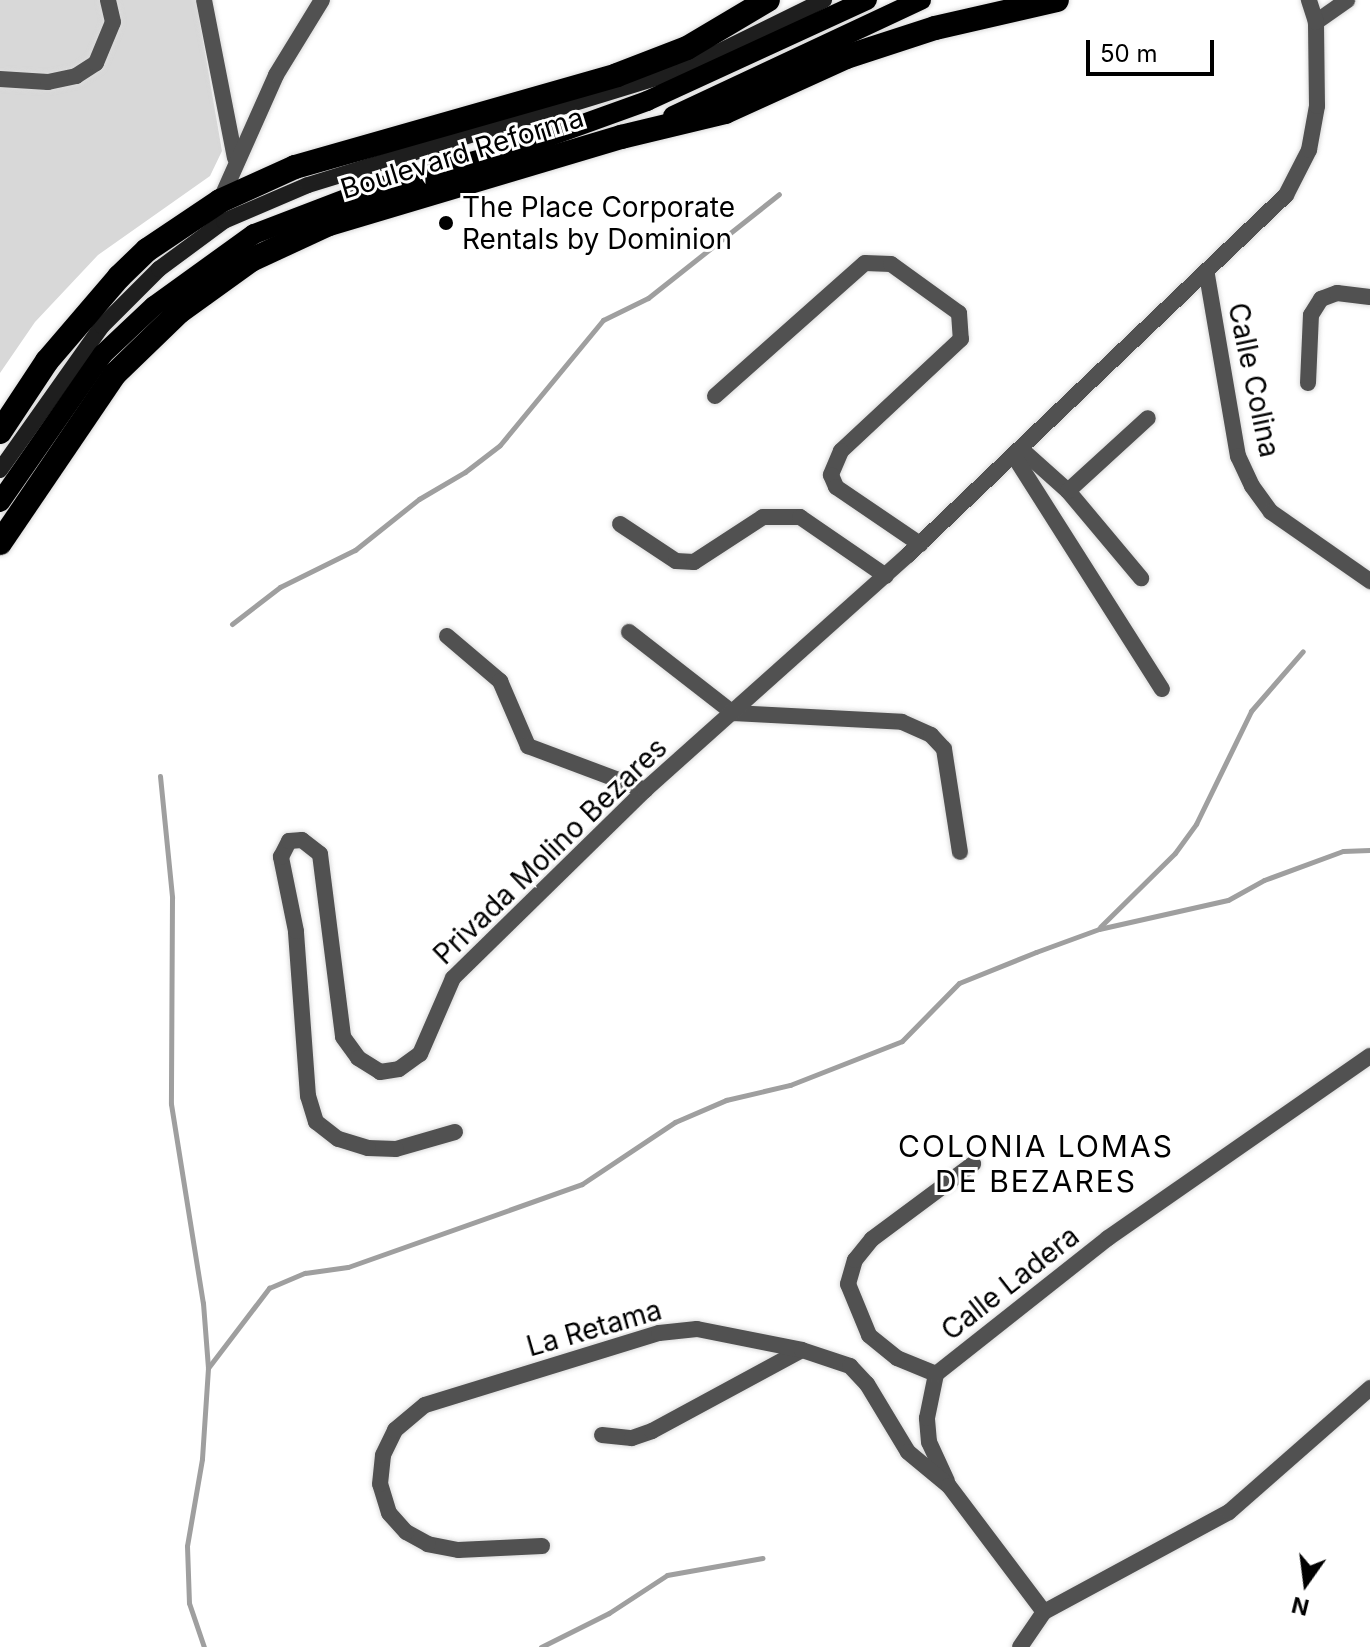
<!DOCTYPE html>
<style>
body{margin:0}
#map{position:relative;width:1370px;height:1647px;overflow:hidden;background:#fff;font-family:Inter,sans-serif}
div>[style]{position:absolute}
.green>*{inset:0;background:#d8d8d8}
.stream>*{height:5px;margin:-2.5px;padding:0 2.5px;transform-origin:2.5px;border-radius:2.5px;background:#9f9f9f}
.roads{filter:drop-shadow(0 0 2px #dbdbdb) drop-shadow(0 0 2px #dbdbdb)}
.street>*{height:16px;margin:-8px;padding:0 8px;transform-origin:8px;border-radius:8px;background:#515151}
.secondary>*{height:16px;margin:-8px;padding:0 8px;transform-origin:8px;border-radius:8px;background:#1e1e1e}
.primary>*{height:20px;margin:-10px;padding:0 10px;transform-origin:10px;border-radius:10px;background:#000}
.highway>*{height:24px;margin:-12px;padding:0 12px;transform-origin:12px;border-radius:12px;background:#000}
.dots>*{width:22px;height:22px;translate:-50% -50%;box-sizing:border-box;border:4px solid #fff;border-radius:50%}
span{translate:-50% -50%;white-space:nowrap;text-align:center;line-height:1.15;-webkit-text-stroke:6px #fff;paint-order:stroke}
.street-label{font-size:28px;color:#000}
.poi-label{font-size:28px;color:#000}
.left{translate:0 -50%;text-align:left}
.neighbourhood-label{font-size:30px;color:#000;letter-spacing:2px}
.north{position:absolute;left:1266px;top:1543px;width:80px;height:80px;-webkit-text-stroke:6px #fff;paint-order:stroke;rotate:194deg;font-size:22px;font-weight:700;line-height:32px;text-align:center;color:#000}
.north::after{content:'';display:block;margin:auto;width:28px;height:36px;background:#000;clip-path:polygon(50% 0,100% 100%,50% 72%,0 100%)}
.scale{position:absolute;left:1086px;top:40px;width:128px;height:36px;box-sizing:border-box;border:4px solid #000;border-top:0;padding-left:10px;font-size:24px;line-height:28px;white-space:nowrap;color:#000;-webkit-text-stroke:6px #fff;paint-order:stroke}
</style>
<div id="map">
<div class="green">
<div style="clip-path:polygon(0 0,196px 0,222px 151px,210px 176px,98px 255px,35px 322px,0 373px)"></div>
</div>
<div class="stream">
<div style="left:232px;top:624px;width:61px;rotate:-37.6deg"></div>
<div style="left:280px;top:587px;width:84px;rotate:-26.3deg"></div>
<div style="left:355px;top:550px;width:82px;rotate:-38.6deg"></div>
<div style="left:419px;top:499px;width:53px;rotate:-30.4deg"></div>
<div style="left:465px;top:472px;width:44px;rotate:-37.6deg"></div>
<div style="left:500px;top:445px;width:162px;rotate:-50.5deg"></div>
<div style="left:603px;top:320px;width:50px;rotate:-26.1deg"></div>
<div style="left:648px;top:298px;width:167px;rotate:-38.4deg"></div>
<div style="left:160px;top:776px;width:122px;rotate:84.3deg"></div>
<div style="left:172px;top:897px;width:207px;rotate:90.3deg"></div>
<div style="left:171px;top:1104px;width:202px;rotate:80.9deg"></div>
<div style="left:203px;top:1303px;width:65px;rotate:85.6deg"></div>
<div style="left:208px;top:1368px;width:91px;rotate:93.8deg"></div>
<div style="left:202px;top:1459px;width:88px;rotate:99.8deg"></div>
<div style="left:187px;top:1546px;width:57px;rotate:88deg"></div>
<div style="left:189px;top:1603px;width:46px;rotate:71.2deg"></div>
<div style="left:1100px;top:927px;width:105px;rotate:-44.6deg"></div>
<div style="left:1175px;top:853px;width:36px;rotate:-54deg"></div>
<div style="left:1196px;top:824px;width:126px;rotate:-64deg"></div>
<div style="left:1251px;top:711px;width:79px;rotate:-49.1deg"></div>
<div style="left:208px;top:1368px;width:101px;rotate:-52.7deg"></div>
<div style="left:269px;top:1288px;width:39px;rotate:-23deg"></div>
<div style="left:305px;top:1273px;width:43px;rotate:-7.9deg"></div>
<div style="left:348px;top:1267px;width:248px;rotate:-19.5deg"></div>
<div style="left:582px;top:1184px;width:112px;rotate:-33.7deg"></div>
<div style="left:675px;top:1122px;width:56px;rotate:-23.3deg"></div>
<div style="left:726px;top:1100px;width:66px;rotate:-13.2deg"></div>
<div style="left:790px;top:1085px;width:120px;rotate:-21.4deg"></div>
<div style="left:902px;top:1041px;width:81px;rotate:-45.5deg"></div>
<div style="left:959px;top:983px;width:83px;rotate:-21.9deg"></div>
<div style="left:1036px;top:952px;width:67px;rotate:-20.1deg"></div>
<div style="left:1099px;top:929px;width:132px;rotate:-12.7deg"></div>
<div style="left:1228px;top:900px;width:41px;rotate:-29.1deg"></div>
<div style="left:1264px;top:880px;width:84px;rotate:-20.2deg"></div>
<div style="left:1343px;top:851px;width:27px;rotate:-2deg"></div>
<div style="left:541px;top:1647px;width:76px;rotate:-26.6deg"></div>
<div style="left:609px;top:1613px;width:69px;rotate:-33.2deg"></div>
<div style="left:667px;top:1575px;width:97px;rotate:-10.1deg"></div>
</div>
<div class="roads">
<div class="street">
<div style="left:204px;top:0;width:161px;rotate:78.9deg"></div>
<div style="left:1316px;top:22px;width:38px;rotate:-35deg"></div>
<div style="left:0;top:79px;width:48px;rotate:3.6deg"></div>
<div style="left:48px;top:82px;width:29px;rotate:-12deg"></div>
<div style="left:76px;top:76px;width:24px;rotate:-33deg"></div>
<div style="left:96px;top:63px;width:44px;rotate:-67.5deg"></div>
<div style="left:113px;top:22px;width:23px;rotate:-103deg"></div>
<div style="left:220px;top:201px;width:138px;rotate:-66deg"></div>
<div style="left:276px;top:75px;width:88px;rotate:-58.5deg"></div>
<div style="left:1207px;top:275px;width:184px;rotate:80.3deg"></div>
<div style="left:1238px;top:456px;width:33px;rotate:65deg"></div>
<div style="left:1252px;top:486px;width:32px;rotate:54deg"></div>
<div style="left:1271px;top:512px;width:121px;rotate:34.9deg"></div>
<div style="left:1308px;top:383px;width:68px;rotate:-87.5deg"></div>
<div style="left:1311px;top:315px;width:19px;rotate:-58deg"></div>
<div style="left:1321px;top:299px;width:17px;rotate:-21deg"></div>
<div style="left:1337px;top:293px;width:33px;rotate:7deg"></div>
<div style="left:715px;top:396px;width:200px;rotate:-41.6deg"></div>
<div style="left:865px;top:263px;width:26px;rotate:2deg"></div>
<div style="left:891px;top:264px;width:84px;rotate:35.8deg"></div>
<div style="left:959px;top:313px;width:26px;rotate:86deg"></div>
<div style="left:961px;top:339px;width:164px;rotate:137deg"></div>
<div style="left:841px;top:451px;width:26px;rotate:113deg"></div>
<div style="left:831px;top:475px;width:13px;rotate:67deg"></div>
<div style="left:836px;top:487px;width:102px;rotate:34.2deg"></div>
<div style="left:1021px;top:449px;width:63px;rotate:41.8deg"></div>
<div style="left:1068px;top:491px;width:114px;rotate:50deg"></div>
<div style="left:1014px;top:456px;width:276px;rotate:57.6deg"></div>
<div style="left:1068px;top:491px;width:108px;rotate:-42.4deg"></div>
<div style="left:620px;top:524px;width:67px;rotate:33.5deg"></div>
<div style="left:676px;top:561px;width:18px;rotate:3deg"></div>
<div style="left:694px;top:562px;width:82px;rotate:-33.1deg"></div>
<div style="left:763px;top:517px;width:37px"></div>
<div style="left:800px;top:517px;width:104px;rotate:34.5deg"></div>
<div style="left:629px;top:632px;width:132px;rotate:37.9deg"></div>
<div style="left:733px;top:713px;width:169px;rotate:3deg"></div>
<div style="left:902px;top:722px;width:32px;rotate:24deg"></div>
<div style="left:931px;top:735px;width:19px;rotate:47deg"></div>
<div style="left:944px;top:749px;width:104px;rotate:81.2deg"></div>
<div style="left:447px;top:636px;width:70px;rotate:40.3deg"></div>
<div style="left:500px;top:681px;width:71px;rotate:66.7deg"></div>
<div style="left:528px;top:746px;width:125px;rotate:20.6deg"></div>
<div style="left:455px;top:1132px;width:61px;rotate:163.9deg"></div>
<div style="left:396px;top:1149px;width:28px;rotate:-178deg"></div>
<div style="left:368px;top:1148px;width:31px;rotate:-163deg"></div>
<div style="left:338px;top:1139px;width:28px;rotate:-142deg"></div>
<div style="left:316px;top:1122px;width:27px;rotate:-107deg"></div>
<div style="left:308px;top:1096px;width:165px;rotate:-94.2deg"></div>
<div style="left:296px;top:931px;width:76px;rotate:-101.5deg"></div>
<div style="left:281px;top:857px;width:18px;rotate:-63deg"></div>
<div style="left:289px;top:841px;width:13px;rotate:-4deg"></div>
<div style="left:302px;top:840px;width:23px;rotate:38deg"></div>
<div style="left:320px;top:854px;width:184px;rotate:82.8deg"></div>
<div style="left:343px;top:1037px;width:26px;rotate:54deg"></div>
<div style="left:358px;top:1058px;width:26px;rotate:32deg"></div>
<div style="left:380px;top:1072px;width:19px;rotate:-9deg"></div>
<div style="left:399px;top:1069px;width:26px;rotate:-36deg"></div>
<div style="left:420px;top:1054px;width:83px;rotate:-66.5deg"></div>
<div style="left:453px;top:978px;width:269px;rotate:-44.4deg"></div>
<div style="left:645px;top:790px;width:353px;rotate:-41.8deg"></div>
<div style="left:908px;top:555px;width:522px;rotate:-43.6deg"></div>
<div style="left:1286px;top:195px;width:51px;rotate:-62.9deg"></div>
<div style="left:1309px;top:150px;width:45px;rotate:-79.7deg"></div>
<div style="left:1317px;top:106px;width:84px;rotate:-90.7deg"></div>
<div style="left:1316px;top:22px;width:23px;rotate:-108deg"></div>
<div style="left:936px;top:1374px;width:42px;rotate:-157.7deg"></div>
<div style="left:897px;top:1358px;width:36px;rotate:-141deg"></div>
<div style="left:869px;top:1335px;width:55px;rotate:-112.4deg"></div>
<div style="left:848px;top:1284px;width:25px;rotate:-74deg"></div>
<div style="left:855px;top:1260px;width:27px;rotate:-51deg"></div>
<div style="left:872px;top:1239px;width:126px;rotate:-36.6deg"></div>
<div style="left:602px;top:1435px;width:30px;rotate:6deg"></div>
<div style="left:632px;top:1438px;width:21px;rotate:-19deg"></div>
<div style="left:652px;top:1431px;width:170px;rotate:-28.4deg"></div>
<div style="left:947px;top:1481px;width:43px;rotate:-114.8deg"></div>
<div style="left:929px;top:1442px;width:24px;rotate:-95deg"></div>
<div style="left:927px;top:1418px;width:45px;rotate:-78.4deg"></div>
<div style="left:936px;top:1374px;width:219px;rotate:-38.3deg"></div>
<div style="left:1108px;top:1238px;width:319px;rotate:-34.8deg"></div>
<div style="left:542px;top:1546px;width:84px;rotate:177.3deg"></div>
<div style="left:458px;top:1550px;width:31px;rotate:-169deg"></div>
<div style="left:428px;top:1544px;width:25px;rotate:-151deg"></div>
<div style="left:406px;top:1532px;width:25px;rotate:-132deg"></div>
<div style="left:389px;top:1513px;width:30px;rotate:-107deg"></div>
<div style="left:380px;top:1484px;width:29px;rotate:-84deg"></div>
<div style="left:383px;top:1455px;width:28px;rotate:-64deg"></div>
<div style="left:395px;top:1430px;width:39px;rotate:-40deg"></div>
<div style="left:425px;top:1405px;width:245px;rotate:-17.1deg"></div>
<div style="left:659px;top:1333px;width:38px;rotate:-6deg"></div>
<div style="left:697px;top:1329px;width:107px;rotate:11.3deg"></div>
<div style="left:802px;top:1350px;width:51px;rotate:18.4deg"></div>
<div style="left:850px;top:1366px;width:25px;rotate:47deg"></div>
<div style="left:867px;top:1384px;width:79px;rotate:58.9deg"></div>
<div style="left:908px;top:1452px;width:53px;rotate:39.7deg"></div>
<div style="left:949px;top:1486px;width:158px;rotate:53deg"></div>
<div style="left:1020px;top:1647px;width:42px;rotate:-55.6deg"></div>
<div style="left:1044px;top:1612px;width:210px;rotate:-28.4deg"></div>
<div style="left:1229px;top:1512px;width:188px;rotate:-41.3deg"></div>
</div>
<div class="secondary">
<div style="left:0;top:470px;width:176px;rotate:-54.7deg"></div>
<div style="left:102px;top:326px;width:81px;rotate:-45deg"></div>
<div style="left:159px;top:269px;width:81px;rotate:-36.4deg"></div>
<div style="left:224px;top:221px;width:91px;rotate:-23.2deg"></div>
<div style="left:308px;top:185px;width:393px;rotate:-17.1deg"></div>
<div style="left:684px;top:69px;width:156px;rotate:-26.2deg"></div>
</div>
<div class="primary">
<div style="left:673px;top:116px;width:274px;rotate:-25.1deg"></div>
<div style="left:0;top:502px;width:180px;rotate:-55.2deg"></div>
<div style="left:103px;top:354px;width:70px;rotate:-43.3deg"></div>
<div style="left:154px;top:306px;width:123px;rotate:-35.8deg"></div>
<div style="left:254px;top:234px;width:123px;rotate:-20.9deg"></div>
<div style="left:369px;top:190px;width:136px;rotate:-15.4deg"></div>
<div style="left:500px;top:154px;width:156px;rotate:-19.8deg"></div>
<div style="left:647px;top:101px;width:242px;rotate:-24.7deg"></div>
</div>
<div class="highway">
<div style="left:0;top:432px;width:85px;rotate:-56.5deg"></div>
<div style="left:47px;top:361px;width:111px;rotate:-49.4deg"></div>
<div style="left:119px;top:277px;width:39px;rotate:-44deg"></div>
<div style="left:147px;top:250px;width:88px;rotate:-33.9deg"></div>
<div style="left:220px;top:201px;width:82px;rotate:-24.4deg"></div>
<div style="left:295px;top:167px;width:335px;rotate:-15.9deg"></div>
<div style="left:617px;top:75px;width:75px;rotate:-21.1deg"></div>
<div style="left:687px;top:48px;width:94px;rotate:-30.7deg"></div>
<div style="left:0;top:543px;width:204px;rotate:-55.8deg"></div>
<div style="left:115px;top:374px;width:89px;rotate:-44.1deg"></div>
<div style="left:179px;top:312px;width:89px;rotate:-35.8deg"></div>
<div style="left:251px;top:260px;width:86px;rotate:-24.8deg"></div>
<div style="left:329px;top:224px;width:305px;rotate:-16.6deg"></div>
<div style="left:621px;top:137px;width:107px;rotate:-13.5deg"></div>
<div style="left:725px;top:112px;width:133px;rotate:-24.4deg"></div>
<div style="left:846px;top:57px;width:94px;rotate:-18deg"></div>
<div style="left:935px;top:28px;width:125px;rotate:-12.9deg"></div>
</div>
</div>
<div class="dots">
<div style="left:446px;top:223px;background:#000"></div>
</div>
<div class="street-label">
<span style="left:462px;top:153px;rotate:-17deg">Boulevard Reforma</span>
<span style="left:1254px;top:380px;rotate:78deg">Calle Colina</span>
<span style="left:550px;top:851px;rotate:-44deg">Privada Molino Bezares</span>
<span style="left:1010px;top:1283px;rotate:-38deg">Calle Ladera</span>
<span style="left:594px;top:1328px;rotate:-16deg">La Retama</span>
</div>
<div class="poi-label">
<span class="left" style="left:462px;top:223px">The Place Corporate<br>Rentals by Dominion</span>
</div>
<div class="neighbourhood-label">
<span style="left:1036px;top:1163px">COLONIA LOMAS<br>DE BEZARES</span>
</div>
<div class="north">N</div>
<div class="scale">50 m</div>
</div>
